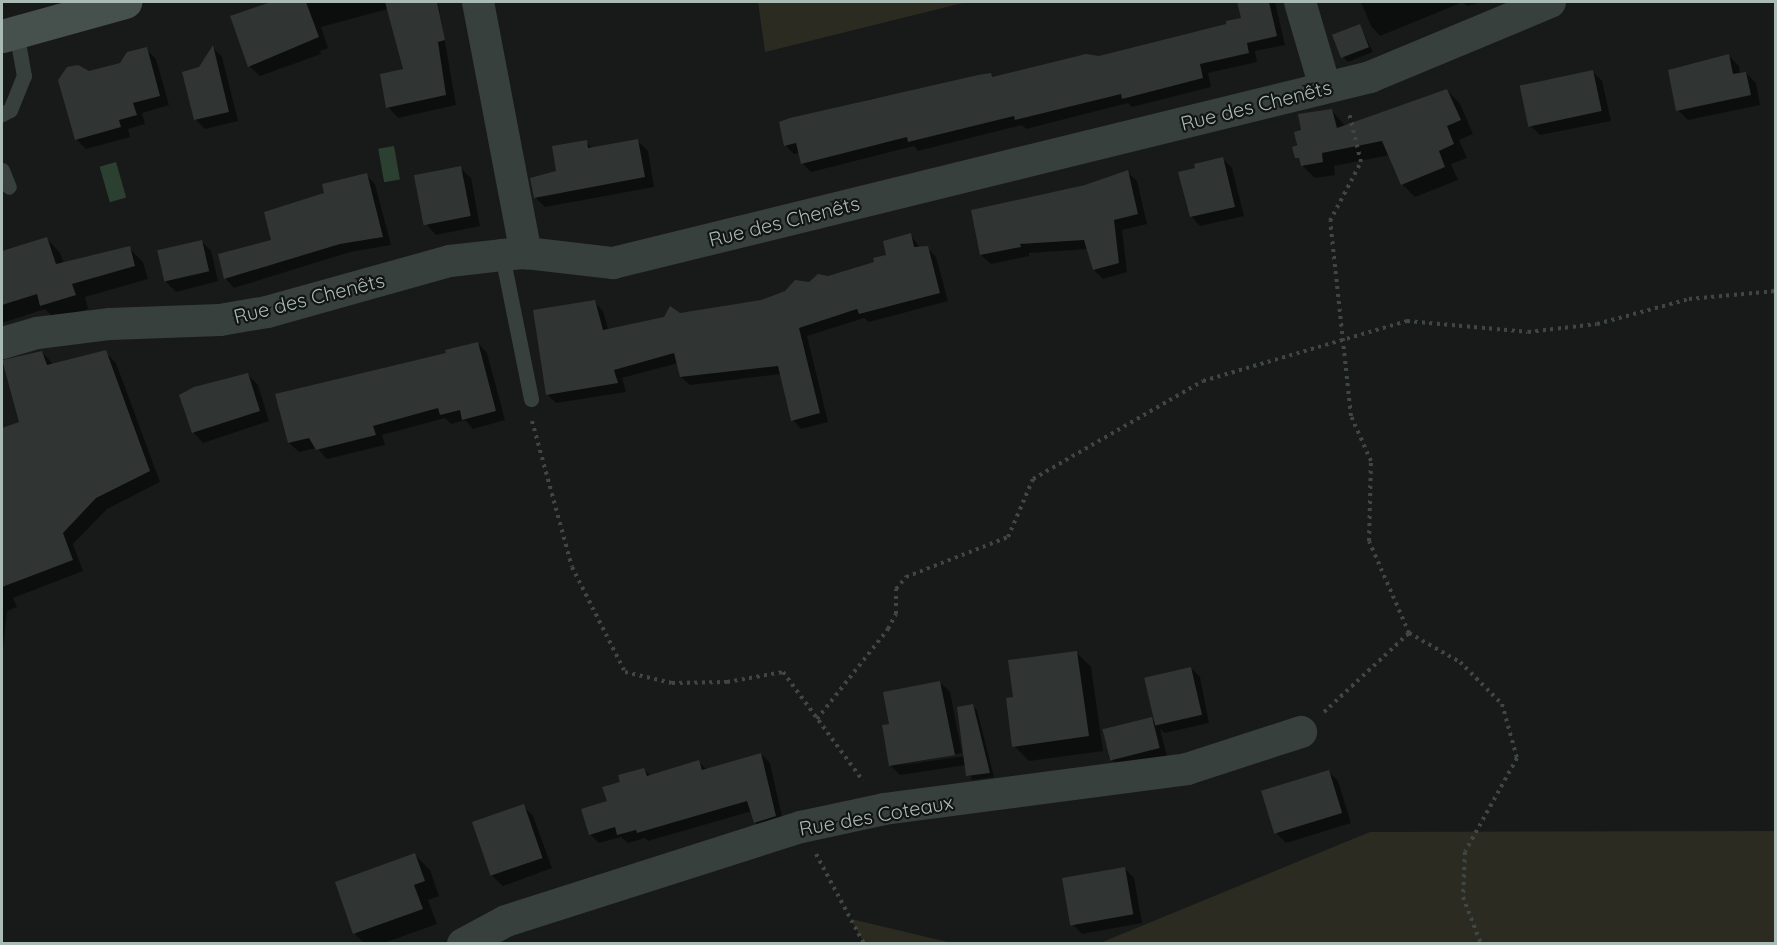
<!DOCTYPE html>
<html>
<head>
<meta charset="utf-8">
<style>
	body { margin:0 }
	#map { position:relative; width:1777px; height:945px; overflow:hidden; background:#181a1a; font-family:Quicksand,sans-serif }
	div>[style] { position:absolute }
	.green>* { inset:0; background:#2b2b21 }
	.water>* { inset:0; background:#2c4031; transform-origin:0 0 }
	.shadow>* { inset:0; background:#0007 }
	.building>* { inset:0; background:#303433; transform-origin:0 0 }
	.path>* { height:4px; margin-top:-2px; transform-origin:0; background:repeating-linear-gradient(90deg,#3e4743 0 3px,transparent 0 7.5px) }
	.lane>* { height:15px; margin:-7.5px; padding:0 7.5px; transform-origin:7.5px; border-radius:7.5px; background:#38403d }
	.street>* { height:32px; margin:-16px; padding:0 16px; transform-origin:16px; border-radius:16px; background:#38403d }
	.secondary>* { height:33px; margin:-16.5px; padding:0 16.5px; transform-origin:16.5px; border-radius:16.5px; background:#46504c }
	span { translate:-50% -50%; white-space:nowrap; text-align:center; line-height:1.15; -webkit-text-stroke:4.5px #131515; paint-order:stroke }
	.street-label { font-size:20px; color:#a9bbb2 }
	.frame { position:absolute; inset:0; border:3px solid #a9bbb2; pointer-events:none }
</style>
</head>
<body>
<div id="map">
	<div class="green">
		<i style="clip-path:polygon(758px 2px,967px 2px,765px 52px)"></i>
		<i style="clip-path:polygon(1775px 831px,1775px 943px,1100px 943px,1370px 832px)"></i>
		<i style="clip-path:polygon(851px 919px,952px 943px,864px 943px)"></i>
	</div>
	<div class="water">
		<i style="left:394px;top:146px;width:34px;height:16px;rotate:80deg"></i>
		<i style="left:116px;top:162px;width:37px;height:17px;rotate:74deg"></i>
	</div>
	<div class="shadow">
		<i style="clip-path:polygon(275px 2px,438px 2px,456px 105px,398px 118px,388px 107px,405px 70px,388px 9px,321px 27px,328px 48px,320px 51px,321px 54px,260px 76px,249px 66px,232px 17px)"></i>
		<i style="clip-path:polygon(1238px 2px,1275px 2px,1285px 45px,1255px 51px,1257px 62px,1208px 73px,1211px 87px,1132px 107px,1128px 103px,1026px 129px,1022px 125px,918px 151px,914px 146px,811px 172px,802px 163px,800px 153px,794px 154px,785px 145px,781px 123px,871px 99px,1099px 57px,1228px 25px,1242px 19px)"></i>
		<i style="clip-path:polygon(1361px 2px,1482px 2px,1467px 6px,1463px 2px,1380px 36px,1371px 26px)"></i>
		<i style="clip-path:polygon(1360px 26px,1373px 52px,1348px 62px,1343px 57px)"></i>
		<i style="clip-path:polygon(213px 48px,222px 57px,238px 121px,205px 129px,196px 120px,200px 68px)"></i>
		<i style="clip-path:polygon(146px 49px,156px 59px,169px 105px,142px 113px,145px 124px,128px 129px,130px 137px,86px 149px,76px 139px,89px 73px,121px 64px)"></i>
		<i style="clip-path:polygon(1729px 56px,1739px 66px,1740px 74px,1746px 73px,1756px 83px,1760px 105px,1688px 120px,1678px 110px)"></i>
		<i style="clip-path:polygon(1592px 71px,1602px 81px,1611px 121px,1540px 135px,1530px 125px)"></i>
		<i style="clip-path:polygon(1447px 90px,1460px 104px,1473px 134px,1459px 140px,1467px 158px,1451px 164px,1458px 180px,1415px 197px,1402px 184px,1390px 155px,1334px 166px,1335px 175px,1315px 178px,1302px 165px,1294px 148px,1303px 132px,1332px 111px,1346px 127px)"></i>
		<i style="clip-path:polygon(638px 141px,648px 151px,654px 187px,545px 207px,535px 197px,586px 142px,593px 149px)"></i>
		<i style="clip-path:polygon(1222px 158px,1232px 168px,1244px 216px,1200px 226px,1191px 216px,1197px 169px)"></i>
		<i style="clip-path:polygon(460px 168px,471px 178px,480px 226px,436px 235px,426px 224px)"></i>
		<i style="clip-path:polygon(1127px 172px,1137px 181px,1147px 224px,1122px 230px,1127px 272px,1103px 279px,1094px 270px,1088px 249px,1029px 253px,1029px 256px,991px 264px,981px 255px,1085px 186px)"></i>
		<i style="clip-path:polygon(366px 175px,375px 184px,391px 245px,350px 252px,234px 288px,225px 278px,326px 194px)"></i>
		<i style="clip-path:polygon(911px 235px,920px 248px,928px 248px,936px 257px,948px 301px,869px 322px,864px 318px,807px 336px,828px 422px,801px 429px,793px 420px,781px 374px,690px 385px,681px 377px,678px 363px,622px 378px,626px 392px,556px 403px,548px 395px,594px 302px,603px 311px,608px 329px,762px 302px,876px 263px)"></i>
		<i style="clip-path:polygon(47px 239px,60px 253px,64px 264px,129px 248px,143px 262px,148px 279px,85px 297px,88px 309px,55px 319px,45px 309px,2px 323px,2px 253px)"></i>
		<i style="clip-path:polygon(201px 241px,211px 251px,218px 281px,176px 292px,166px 282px)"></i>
		<i style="clip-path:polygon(478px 343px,487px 353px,505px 420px,473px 429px,465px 420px,451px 424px,445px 418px,382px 435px,385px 445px,327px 459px,317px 448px,299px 452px,289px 443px,448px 354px)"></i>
		<i style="clip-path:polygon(42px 352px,54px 365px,105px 352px,116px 363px,160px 482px,107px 509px,73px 544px,83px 571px,13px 598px,17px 607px,7px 611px,2px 660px,2px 430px,21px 423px,2px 362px)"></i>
		<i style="clip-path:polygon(248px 375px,258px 385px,269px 421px,203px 443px,193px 432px)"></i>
		<i style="clip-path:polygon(1076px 652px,1091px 667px,1103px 751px,1029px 761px,1014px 746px,1014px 698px)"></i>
		<i style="clip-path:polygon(1191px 668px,1200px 677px,1209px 723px,1165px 733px,1160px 729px,1167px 756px,1116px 764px,1108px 756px,1152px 719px,1155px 722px)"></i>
		<i style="clip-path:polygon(940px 682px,950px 692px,962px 753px,896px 766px,965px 756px,972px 705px,977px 710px,994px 777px,972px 780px,966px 765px,900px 775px,890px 765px,890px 725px)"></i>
		<i style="clip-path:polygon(761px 754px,770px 763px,784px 825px,764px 831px,755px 822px,752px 811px,648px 841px,645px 838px,628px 843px,621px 837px,599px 843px,590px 834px,622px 783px,644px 770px,651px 776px,699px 762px,707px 770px)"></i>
		<i style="clip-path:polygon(1328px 771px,1338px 781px,1351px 823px,1286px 843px,1276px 833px)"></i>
		<i style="clip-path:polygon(523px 806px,533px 816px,552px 868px,503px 886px,492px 876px,475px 825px)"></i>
		<i style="clip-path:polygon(415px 855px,430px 870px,439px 896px,428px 900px,437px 924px,381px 944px,365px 944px,354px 933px)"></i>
		<i style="clip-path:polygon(1124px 868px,1134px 878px,1142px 923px,1082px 934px,1072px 924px)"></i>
	</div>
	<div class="building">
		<i style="clip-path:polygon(271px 2px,306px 2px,319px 37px,248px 67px,230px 16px)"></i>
		<i style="clip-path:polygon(385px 2px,437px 2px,445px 40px,438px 42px,446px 95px,386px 108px,380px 74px,403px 69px)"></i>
		<i style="clip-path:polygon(1237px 2px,1269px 2px,1277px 36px,1247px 43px,1249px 53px,1200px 64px,1203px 78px,1122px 99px,1121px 94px,1015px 120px,1014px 116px,908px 142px,907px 137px,801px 164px,796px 143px,784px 146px,779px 122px,790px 118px,978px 75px,991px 73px,992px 77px,1086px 54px,1099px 56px,1226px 24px,1226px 21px,1241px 18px)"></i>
		<i style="left:1360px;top:24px;width:25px;height:30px;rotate:69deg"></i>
		<i style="clip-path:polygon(213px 45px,229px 112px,194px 120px,182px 72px,199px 67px)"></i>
		<i style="clip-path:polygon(147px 47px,160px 96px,133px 103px,137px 115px,119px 120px,121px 127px,75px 140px,58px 80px,67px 67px,78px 65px,89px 71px,120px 63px,127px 52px)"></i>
		<i style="clip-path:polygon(1729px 54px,1733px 74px,1746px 72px,1751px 95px,1676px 111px,1668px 70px)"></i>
		<i style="left:1593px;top:70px;width:42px;height:75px;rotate:78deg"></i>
		<i style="clip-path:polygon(1447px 89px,1461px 120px,1447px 126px,1454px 144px,1439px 151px,1445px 167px,1401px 185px,1382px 141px,1322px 153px,1323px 162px,1301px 166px,1299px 158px,1295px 158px,1292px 147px,1297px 145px,1294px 132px,1301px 130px,1298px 114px,1332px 109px,1337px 128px)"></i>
		<i style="clip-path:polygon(638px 139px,645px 177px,534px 198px,530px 178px,556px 171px,552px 146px,587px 140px,588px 148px)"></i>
		<i style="clip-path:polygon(1223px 157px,1235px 207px,1190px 217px,1178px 172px,1195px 168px,1194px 164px)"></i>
		<i style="left:461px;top:166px;width:51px;height:48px;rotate:79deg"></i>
		<i style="clip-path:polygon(1128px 170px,1138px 214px,1114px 220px,1119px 263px,1093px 270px,1084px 240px,1020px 244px,1021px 247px,980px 255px,971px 210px,1085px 185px)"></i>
		<i style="clip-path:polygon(367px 173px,383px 237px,340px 244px,224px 279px,218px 254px,271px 240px,264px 212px,324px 193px,322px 184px)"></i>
		<i style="clip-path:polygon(911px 233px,914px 247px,928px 246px,940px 293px,859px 314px,857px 309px,799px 328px,820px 413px,791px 421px,778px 366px,680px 377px,674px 353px,614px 370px,618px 383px,546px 395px,533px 310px,595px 300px,603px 330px,664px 317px,670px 306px,680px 313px,761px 300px,785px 291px,795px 280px,809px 282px,818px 274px,828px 276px,874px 262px,873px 258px,886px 255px,883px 241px)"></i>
		<i style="clip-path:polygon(47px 237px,56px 264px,130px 246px,135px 266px,72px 284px,76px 295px,40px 306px,37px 294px,2px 305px,2px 251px)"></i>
		<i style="left:202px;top:240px;width:32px;height:46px;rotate:77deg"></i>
		<i style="clip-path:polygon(478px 342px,496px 411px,462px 420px,460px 410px,440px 415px,438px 408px,373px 426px,376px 435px,316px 450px,309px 438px,288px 443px,275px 394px,446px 353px,445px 350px)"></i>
		<i style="clip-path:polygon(106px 350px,150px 471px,96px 498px,63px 533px,73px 560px,2px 587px,2px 428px,19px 422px,2px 360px,42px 351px,47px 365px)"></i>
		<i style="clip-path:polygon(248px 373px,260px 411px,192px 433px,179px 395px,194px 387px)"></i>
		<i style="clip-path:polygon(1077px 651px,1089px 736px,1012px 747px,1006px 698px,1013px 697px,1008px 660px)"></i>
		<i style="left:1191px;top:667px;width:49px;height:48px;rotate:77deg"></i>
		<i style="clip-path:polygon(940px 681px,955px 755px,889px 766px,882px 725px,889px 724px,883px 692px)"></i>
		<i style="clip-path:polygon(973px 704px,990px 773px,966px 776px,957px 707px)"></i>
		<i style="left:1152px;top:717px;width:32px;height:51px;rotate:76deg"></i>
		<i style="clip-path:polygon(761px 753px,776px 816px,754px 823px,747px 801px,637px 833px,636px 830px,617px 835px,615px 827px,589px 835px,581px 809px,607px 801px,602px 787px,620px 782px,618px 775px,644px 768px,647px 776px,699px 760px,702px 770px)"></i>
		<i style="left:1329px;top:770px;width:45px;height:71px;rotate:73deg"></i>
		<i style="left:524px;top:804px;width:57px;height:55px;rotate:71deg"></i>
		<i style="clip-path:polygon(415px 853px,425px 881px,414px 885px,423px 909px,353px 934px,335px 882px)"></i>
		<i style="left:1125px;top:867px;width:48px;height:64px;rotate:80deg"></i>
	</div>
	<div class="path">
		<i style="left:532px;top:421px;width:151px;rotate:74.7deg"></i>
		<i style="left:572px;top:567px;width:118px;rotate:63.2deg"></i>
		<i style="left:625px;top:672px;width:48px;rotate:13.2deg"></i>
		<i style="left:672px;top:683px;width:55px;rotate:-1deg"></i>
		<i style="left:727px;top:682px;width:57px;rotate:-10.1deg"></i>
		<i style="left:783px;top:672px;width:135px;rotate:53.7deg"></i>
		<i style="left:1409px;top:633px;width:59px;rotate:29.6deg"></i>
		<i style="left:1460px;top:662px;width:59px;rotate:45deg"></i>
		<i style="left:1502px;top:704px;width:56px;rotate:74.5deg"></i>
		<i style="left:1517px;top:758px;width:107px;rotate:119deg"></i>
		<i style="left:1465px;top:852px;width:45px;rotate:92.5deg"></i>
		<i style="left:1463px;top:897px;width:50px;rotate:69deg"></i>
		<i style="left:1324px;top:712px;width:116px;rotate:-42.9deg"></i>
		<i style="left:1409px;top:633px;width:100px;rotate:-113.5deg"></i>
		<i style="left:1369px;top:541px;width:80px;rotate:-88.6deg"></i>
		<i style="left:1371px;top:461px;width:49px;rotate:-114deg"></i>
		<i style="left:1351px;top:416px;width:196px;rotate:-96.1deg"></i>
		<i style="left:1330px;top:221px;width:67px;rotate:-62.3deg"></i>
		<i style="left:1361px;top:162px;width:50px;rotate:-103.8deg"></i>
		<i style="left:817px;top:719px;width:115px;rotate:-51.7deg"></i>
		<i style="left:888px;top:629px;width:17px;rotate:-62deg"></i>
		<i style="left:896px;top:614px;width:25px;rotate:-90deg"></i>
		<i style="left:896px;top:589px;width:16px;rotate:-50deg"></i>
		<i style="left:906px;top:577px;width:110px;rotate:-21.4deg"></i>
		<i style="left:1008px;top:537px;width:63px;rotate:-66.7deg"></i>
		<i style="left:1033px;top:479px;width:196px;rotate:-30deg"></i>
		<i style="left:1203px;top:381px;width:213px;rotate:-16.4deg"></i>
		<i style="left:1407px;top:321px;width:121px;rotate:5.2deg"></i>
		<i style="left:1528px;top:332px;width:69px;rotate:-6.6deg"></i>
		<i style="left:1597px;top:324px;width:95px;rotate:-15.2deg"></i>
		<i style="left:1689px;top:299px;width:87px;rotate:-5.3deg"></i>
		<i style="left:816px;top:854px;width:102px;rotate:61.9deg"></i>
	</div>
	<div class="lane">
		<i style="left:2px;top:114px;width:9px;rotate:-27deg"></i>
		<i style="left:10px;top:110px;width:37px;rotate:-68deg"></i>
		<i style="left:24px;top:76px;width:46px;rotate:-100.1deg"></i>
		<i style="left:2px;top:170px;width:18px;rotate:68deg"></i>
		<i style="left:502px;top:255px;width:147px;rotate:78.6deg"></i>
	</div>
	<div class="street">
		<i style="left:478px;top:2px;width:256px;rotate:79.2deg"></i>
		<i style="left:1300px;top:2px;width:89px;rotate:73.6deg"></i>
		<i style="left:2px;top:343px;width:36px;rotate:-16deg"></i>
		<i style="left:37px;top:333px;width:74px;rotate:-7deg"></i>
		<i style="left:110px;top:324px;width:110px;rotate:-2.1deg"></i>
		<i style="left:220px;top:320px;width:48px;rotate:-9.7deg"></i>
		<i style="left:267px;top:312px;width:190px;rotate:-15.6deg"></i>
		<i style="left:450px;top:261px;width:52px;rotate:-6.6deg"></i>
		<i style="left:502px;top:255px;width:24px;rotate:-5deg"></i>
		<i style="left:526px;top:253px;width:88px;rotate:6.6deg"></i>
		<i style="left:613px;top:263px;width:780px;rotate:-13.8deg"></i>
		<i style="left:1370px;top:77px;width:195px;rotate:-22.6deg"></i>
		<i style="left:463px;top:944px;width:49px;rotate:-28.1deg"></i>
		<i style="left:506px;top:921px;width:310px;rotate:-17.7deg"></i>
		<i style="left:801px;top:827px;width:85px;rotate:-12.2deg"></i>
		<i style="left:884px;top:809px;width:306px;rotate:-7.5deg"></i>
		<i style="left:1187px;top:769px;width:120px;rotate:-18deg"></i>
	</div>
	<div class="secondary">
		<i style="left:2px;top:36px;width:128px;rotate:-15.5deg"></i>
	</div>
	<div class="street-label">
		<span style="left:1256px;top:105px;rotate:-14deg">Rue des Chenêts</span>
		<span style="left:784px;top:221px;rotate:-14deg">Rue des Chenêts</span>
		<span style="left:309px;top:298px;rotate:-14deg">Rue des Chenêts</span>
		<span style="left:876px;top:815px;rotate:-10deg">Rue des Coteaux</span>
	</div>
	<div class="frame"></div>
</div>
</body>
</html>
